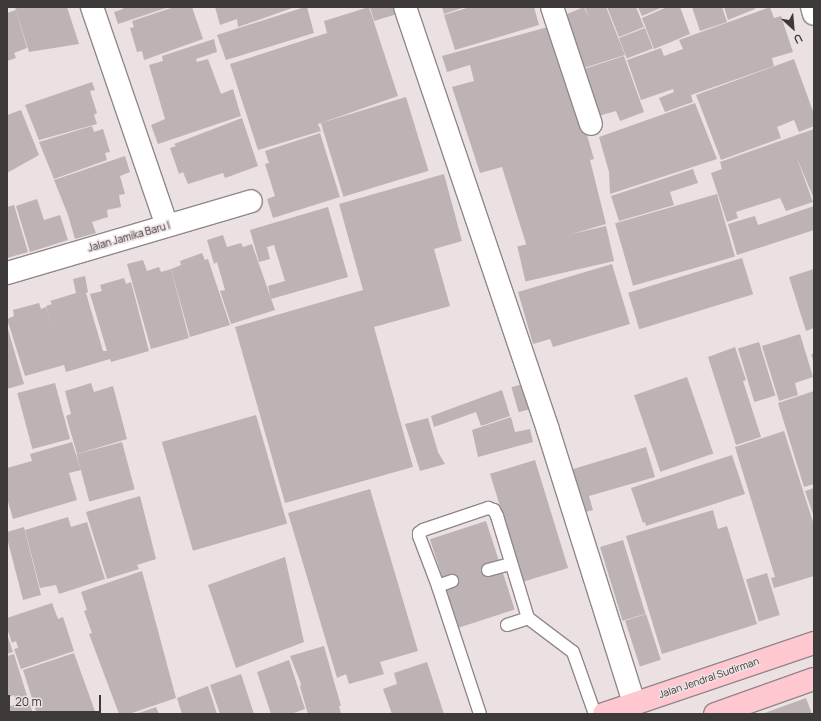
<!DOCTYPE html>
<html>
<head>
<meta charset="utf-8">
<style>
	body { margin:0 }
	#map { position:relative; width:821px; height:721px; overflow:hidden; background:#ebe1e2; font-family:Manrope,sans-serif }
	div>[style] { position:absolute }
	.building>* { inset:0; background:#bdb3b4; transform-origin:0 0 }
	.roads { filter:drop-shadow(1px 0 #928889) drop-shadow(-1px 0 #928889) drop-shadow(0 1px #928889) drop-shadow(0 -1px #928889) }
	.lane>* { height:12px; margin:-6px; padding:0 6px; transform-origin:6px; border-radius:6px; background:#fff }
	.street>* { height:22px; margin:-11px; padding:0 11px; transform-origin:11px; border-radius:11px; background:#fff }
	.primary>* { height:22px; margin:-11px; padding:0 11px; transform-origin:11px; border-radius:11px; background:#ffc7cf }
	span { translate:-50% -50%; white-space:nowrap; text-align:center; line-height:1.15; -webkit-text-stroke:3px #ebe1e2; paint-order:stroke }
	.street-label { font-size:10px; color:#3e3a3a }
	.frame { position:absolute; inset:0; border:8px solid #3e3a3a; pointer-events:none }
	.north { position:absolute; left:773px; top:8px; width:40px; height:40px; -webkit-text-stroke:3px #ebe1e2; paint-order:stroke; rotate:154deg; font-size:11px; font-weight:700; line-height:16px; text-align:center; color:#3e3a3a }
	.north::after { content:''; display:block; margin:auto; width:14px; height:18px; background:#3e3a3a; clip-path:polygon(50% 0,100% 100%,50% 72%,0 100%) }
	.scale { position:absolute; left:8px; top:695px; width:93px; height:18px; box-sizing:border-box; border:2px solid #3e3a3a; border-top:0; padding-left:5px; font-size:12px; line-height:14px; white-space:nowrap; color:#3e3a3a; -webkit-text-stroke:3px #ebe1e2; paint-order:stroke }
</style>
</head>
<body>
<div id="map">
	<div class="building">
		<i style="clip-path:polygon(15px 7px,67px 7px,79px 44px,29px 52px)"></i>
		<i style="clip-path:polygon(123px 7px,169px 7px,118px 24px,114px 12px,123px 9px)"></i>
		<i style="clip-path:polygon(174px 7px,192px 7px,203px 39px,144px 60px,142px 51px,137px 52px,130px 28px,134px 27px,132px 21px)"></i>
		<i style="clip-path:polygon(215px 7px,295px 7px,238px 27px,237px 19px,220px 25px)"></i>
		<i style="clip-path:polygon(305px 7px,307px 7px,314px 33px,226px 60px,217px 35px)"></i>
		<i style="clip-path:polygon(369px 7px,398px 96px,318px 124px,321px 131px,258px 150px,230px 64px,327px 33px,324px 21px)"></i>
		<i style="clip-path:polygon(370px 7px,395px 7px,397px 14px,374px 21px)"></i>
		<i style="clip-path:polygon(442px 7px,465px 7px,444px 14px)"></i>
		<i style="clip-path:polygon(470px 7px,534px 7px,539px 25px,455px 50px,444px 15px)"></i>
		<i style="clip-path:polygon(584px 7px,588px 17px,585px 7px,606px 7px,625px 55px,584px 68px,567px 14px)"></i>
		<i style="clip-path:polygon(607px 7px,636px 7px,644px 27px,619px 37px)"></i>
		<i style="clip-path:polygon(638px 7px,663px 7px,642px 16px)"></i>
		<i style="clip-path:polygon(667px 7px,680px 7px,690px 34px,654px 49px,642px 18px)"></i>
		<i style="clip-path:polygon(692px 7px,722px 7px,727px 22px,700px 31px)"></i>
		<i style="clip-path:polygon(724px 7px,754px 7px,755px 9px,728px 20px)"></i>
		<i style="clip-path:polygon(770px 7px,774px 18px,781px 16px,793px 52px,772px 58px,774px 66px,691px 95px,693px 102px,665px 112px,659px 98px,674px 92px,673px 89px,641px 100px,627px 60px,661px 48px,664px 56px,683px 49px,679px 40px)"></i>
		<i style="clip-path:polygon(16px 10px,27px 48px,14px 53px,16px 58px,7px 61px,7px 13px)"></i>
		<i style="clip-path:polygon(555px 25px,594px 159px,590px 160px,606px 224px,527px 247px,502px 167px,480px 173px,452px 87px,474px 81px,470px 65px,447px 72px,442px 56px)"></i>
		<i style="left:645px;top:28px;width:22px;height:28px;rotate:69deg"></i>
		<i style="clip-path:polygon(214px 39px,217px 52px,196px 59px,197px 62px,208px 59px,221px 94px,233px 89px,241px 116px,158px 144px,151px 125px,165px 119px,149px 65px,163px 61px,162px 56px)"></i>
		<i style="clip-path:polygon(624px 56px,644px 112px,620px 121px,616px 111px,595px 117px,584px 69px)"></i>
		<i style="clip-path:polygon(794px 59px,814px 114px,814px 126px,799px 132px,794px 120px,777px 127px,781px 138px,721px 160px,696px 95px)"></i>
		<i style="clip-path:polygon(92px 82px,95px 90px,90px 91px,97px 113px,94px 115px,97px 124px,39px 140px,25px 105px)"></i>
		<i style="left:406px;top:97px;width:77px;height:89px;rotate:73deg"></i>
		<i style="clip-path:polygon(695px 103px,717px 159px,610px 194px,609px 172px,599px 137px)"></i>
		<i style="clip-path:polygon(21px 110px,39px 155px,7px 173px,7px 115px)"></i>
		<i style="clip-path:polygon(242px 118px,258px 166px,225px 178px,223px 173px,188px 184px,183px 172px,179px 174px,170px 148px,176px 146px,174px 144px)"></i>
		<i style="clip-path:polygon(92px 126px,94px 132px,103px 129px,110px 152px,105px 153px,107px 160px,54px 179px,39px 142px)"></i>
		<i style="clip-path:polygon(814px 129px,814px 199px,796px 156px,813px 202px,786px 211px,780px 198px,736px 212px,738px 218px,727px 222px,711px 173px,722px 169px,720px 162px)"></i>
		<i style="clip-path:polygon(320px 133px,340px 197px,273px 218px,267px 199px,275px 196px,265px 164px,269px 163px,265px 151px)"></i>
		<i style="clip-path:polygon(125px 156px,130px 172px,120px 176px,125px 194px,119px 195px,121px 207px,107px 210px,108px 217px,92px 222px,96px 233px,75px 239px,68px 215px,54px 180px)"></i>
		<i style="clip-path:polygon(693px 169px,698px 183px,670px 192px,674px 205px,619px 221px,611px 196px)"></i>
		<i style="clip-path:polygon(444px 174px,462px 241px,434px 249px,450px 306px,374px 327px,413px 467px,285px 503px,235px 327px,363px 290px,339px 204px)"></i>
		<i style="left:717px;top:194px;width:65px;height:106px;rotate:74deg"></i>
		<i style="clip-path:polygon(37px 199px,44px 220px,60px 215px,68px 240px,30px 252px,16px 206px)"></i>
		<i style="clip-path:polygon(14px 205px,28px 252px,7px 258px,7px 207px)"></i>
		<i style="clip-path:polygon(814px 206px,814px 230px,737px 255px,728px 224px,755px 216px,758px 225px)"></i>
		<i style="clip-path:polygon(328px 207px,348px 277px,271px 299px,268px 286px,285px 281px,274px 245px,267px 247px,270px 259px,259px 262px,250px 230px)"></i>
		<i style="left:606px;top:226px;width:36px;height:91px;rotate:77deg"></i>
		<i style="clip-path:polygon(223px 235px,227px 247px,241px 243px,243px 247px,252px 244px,275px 310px,231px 324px,220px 291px,225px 290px,217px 262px,214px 264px,207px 240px)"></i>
		<i style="clip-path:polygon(202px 253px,205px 260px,208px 259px,230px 325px,190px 337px,171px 269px,181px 265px,180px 261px)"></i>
		<i style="left:742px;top:258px;width:38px;height:119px;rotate:73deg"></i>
		<i style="clip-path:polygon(143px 260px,147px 271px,159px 267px,161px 272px,171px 269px,189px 338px,151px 349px,127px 264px)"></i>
		<i style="clip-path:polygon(612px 264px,630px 324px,553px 347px,550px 339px,533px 344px,518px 292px)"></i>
		<i style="clip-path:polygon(814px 269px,814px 328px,806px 331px,789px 277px)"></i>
		<i style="clip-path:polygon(85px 276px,88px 292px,86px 293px,103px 351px,107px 351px,90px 294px,102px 291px,100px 285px,124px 278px,126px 284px,131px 282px,149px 351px,111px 362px,110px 359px,66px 372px,64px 365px,25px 376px,7px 319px,14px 316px,13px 310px,39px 303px,41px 309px,46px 307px,53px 330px,46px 306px,52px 304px,50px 301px,76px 293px,73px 279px)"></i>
		<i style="clip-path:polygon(7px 326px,24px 384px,7px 389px)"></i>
		<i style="clip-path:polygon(800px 334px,813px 377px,795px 383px,798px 395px,779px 401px,762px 346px)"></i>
		<i style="left:759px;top:342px;width:56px;height:22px;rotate:73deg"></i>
		<i style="clip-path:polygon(735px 347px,746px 380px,743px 381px,761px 437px,736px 445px,708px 357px)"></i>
		<i style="clip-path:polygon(811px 354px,814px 354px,814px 364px)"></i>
		<i style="left:687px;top:377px;width:81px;height:56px;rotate:71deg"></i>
		<i style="left:55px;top:383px;width:58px;height:39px;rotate:75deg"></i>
		<i style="clip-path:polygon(91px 383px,94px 392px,113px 386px,127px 439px,77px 454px,66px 416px,71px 414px,65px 391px)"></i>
		<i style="left:523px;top:384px;width:26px;height:12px;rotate:74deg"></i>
		<i style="clip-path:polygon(502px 390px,510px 416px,481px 426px,476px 412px,434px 427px,431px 416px)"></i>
		<i style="clip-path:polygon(814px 391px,814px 484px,804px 487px,778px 403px)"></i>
		<i style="left:256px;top:415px;width:113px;height:98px;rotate:74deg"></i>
		<i style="clip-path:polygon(511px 417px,515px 432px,530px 429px,533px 442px,478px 457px,472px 430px)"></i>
		<i style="clip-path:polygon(428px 418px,438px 452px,445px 464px,420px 471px,405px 424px)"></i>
		<i style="clip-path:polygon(784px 431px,814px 525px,814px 576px,774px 588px,771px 578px,775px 577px,735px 447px)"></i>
		<i style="clip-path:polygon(72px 442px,81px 470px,69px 473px,77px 500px,13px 519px,7px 498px,7px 468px,32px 461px,30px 454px)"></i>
		<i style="left:122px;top:442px;width:49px;height:47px;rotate:75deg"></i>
		<i style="clip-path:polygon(646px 447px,655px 477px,589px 496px,593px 510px,582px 513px,570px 470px)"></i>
		<i style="clip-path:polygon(732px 455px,745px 494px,646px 526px,645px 522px,643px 523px,631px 488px)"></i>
		<i style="left:535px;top:460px;width:113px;height:47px;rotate:73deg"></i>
		<i style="clip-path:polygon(814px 488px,814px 517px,805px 491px)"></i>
		<i style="clip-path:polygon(370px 489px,418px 651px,380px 662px,384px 674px,349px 684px,346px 674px,337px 678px,288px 513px)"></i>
		<i style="clip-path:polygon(140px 496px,156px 559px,137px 565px,139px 569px,107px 579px,86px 512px)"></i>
		<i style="clip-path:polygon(713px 510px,718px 529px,727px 526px,757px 624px,662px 654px,626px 536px)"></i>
		<i style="clip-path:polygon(68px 517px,71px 527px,87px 522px,105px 579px,59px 594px,56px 585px,40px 588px,25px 530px)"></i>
		<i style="left:486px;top:521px;width:93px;height:59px;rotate:72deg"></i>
		<i style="clip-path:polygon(24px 527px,41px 595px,23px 600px,7px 538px,7px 532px)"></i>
		<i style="left:623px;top:540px;width:77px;height:24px;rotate:73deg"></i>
		<i style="clip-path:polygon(285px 557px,304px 642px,236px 668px,208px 585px)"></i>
		<i style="clip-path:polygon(142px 571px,176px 698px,129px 714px,119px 714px,89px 634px,92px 633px,84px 611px,87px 610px,81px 592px)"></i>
		<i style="left:767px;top:573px;width:44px;height:22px;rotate:73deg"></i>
		<i style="clip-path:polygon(52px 603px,58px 619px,63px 617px,74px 651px,21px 669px,14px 649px,18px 648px,16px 641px,12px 643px,7px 628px,7px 618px)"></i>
		<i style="left:646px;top:614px;width:48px;height:22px;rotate:72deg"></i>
		<i style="clip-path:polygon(7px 634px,13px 652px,7px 654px)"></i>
		<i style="clip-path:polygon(324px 646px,341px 706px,339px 706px,341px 714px,308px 714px,300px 687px,301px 684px,290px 656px)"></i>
		<i style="clip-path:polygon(74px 653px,96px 714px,37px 714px,23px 670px)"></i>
		<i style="clip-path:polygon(14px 654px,28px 699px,17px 703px,14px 695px,7px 698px,7px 656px)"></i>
		<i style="clip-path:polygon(289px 660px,305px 709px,291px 714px,271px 714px,257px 672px)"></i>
		<i style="clip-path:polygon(427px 662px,444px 714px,392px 714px,383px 689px,397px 684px,394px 673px)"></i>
		<i style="clip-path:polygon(241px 674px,254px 714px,220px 714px,210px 685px)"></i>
		<i style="clip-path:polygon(208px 686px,217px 714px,182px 714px,177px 698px)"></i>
		<i style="clip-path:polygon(806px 698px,812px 714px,762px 714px)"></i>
		<i style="clip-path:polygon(29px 701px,33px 714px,7px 714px,7px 707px)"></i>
		<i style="clip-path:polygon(156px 707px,159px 714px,136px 714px)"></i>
	</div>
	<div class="roads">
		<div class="lane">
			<i style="left:488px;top:570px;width:23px;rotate:-15deg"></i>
			<i style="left:438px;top:586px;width:15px;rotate:-20deg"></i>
			<i style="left:507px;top:625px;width:22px;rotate:-18deg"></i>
			<i style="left:480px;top:714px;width:135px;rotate:-108.2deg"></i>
			<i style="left:438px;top:586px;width:53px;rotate:-110.8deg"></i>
			<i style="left:419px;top:536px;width:3px;rotate:-90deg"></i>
			<i style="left:419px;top:533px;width:5px;rotate:-37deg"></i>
			<i style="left:423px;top:530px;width:69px;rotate:-18.7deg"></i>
			<i style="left:488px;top:508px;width:6px;rotate:18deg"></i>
			<i style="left:494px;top:510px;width:7px;rotate:63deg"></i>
			<i style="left:497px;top:516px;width:107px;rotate:73.1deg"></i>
			<i style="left:528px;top:618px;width:56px;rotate:37.1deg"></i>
			<i style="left:573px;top:652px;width:66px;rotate:70.5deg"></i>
		</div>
		<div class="street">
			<i style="left:92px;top:7px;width:231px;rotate:71.1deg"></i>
			<i style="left:405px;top:7px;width:447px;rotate:71.3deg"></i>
			<i style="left:548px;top:430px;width:286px;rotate:72.5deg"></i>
			<i style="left:552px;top:7px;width:123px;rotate:71.6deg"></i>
			<i style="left:812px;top:7px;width:7px;rotate:74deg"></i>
			<i style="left:7px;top:273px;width:254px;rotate:-16.4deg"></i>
		</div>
		<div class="primary">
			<i style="left:604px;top:714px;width:222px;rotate:-18.7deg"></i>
			<i style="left:715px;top:714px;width:105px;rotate:-19.5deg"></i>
		</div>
	</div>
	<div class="street-label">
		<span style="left:129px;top:237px;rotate:-16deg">Jalan Jamika Baru I</span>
		<span style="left:709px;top:678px;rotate:-19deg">Jalan Jendral Sudirman</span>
	</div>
	<div class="frame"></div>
	<div class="north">U</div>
	<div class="scale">20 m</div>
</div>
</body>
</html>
